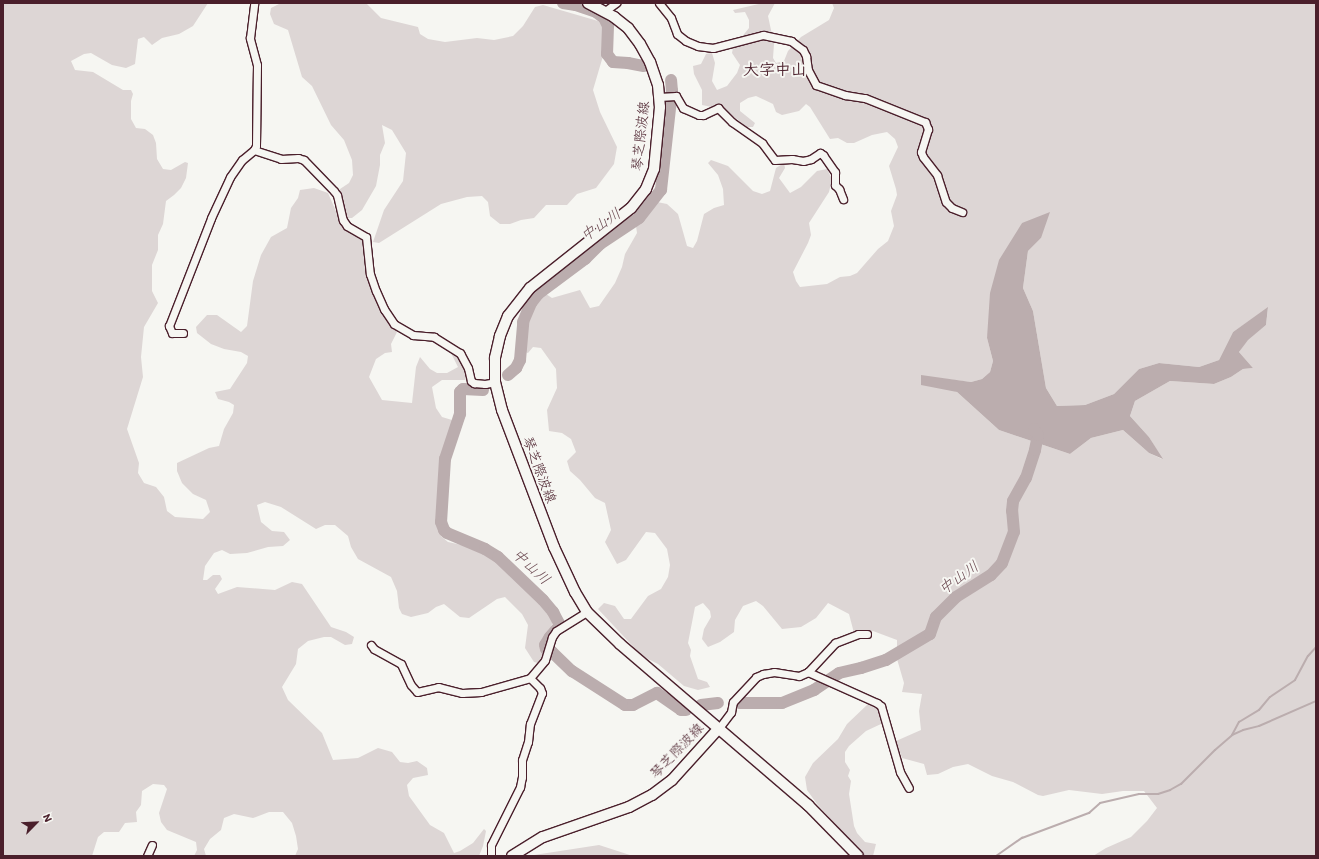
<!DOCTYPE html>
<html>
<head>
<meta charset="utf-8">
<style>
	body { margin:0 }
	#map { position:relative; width:1319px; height:859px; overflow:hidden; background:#f6f6f2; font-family:Itim,"Klee One",sans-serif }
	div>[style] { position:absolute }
	.green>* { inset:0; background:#ddd6d5 }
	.water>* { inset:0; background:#bbadae }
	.stream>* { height:2px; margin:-1px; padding:0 1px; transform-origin:1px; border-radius:1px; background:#bbadae }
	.river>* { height:12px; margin:-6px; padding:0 6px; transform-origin:6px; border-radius:6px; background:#bbadae }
	.roads { filter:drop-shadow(1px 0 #4a1f2b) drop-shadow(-1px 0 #4a1f2b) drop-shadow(0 1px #4a1f2b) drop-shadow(0 -1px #4a1f2b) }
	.street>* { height:7px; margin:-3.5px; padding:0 3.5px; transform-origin:3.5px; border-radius:3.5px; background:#f6f6f2 }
	.secondary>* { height:10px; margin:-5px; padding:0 5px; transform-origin:5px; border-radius:5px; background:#f6f6f2 }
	span { translate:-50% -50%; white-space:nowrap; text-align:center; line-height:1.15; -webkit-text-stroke:4px #f6f6f2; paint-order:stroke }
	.street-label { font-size:14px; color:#4a1f2b }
	.water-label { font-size:15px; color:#6c4a52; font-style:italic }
	.quarter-label { font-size:16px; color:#4a1f2b; font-weight:700 }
	.frame { position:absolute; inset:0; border:4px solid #4a1f2b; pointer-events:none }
	.north { position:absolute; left:16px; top:803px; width:40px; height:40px; -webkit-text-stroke:3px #f6f6f2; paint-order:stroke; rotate:66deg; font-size:11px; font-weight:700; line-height:16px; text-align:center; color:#4a1f2b }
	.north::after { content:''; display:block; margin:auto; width:14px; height:18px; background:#4a1f2b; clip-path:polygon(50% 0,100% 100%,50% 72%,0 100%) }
</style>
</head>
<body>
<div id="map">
	<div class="green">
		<i style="clip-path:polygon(3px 3px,208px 3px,193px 26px,179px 34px,162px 38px,152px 45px,144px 37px,138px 39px,135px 64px,126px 68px,112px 65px,91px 53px,84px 54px,71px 61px,75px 70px,93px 72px,123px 90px,131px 90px,133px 94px,131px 101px,131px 119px,136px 128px,145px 129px,153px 135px,156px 143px,157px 159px,163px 169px,171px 170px,185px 162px,188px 163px,186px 178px,181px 188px,174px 195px,166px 201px,163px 224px,158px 235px,158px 250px,152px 265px,152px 291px,158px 303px,144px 327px,141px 357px,143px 377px,127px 429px,139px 463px,138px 473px,144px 483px,156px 487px,164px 497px,167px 511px,175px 517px,203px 519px,210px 512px,206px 500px,193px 494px,182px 483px,177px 471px,177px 463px,209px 448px,219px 446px,224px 429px,233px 413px,234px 405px,229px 402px,218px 399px,215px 392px,230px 389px,247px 363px,248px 356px,241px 352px,224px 349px,211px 344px,197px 333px,196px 327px,207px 315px,217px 315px,241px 332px,247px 326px,253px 281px,261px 255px,271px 237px,287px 228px,291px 208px,298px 198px,300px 190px,314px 188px,328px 193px,341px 223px,350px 233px,363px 241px,387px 317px,397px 332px,391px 344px,392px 352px,385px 353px,376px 359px,369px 377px,382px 400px,412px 403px,416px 367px,420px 357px,430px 369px,437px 373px,447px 373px,458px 367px,451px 353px,454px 345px,466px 357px,471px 373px,465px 380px,442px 380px,432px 387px,436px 408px,442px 417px,452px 420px,452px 431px,444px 454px,437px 509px,437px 526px,442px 537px,448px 542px,471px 547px,488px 556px,507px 569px,537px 601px,553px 621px,550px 630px,542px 639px,542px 656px,538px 663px,534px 662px,525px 648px,528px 625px,522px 614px,505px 597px,497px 599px,469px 618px,460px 617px,444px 604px,436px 607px,428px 613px,411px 617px,402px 614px,399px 608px,397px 591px,391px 577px,358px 559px,351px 547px,348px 536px,335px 525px,325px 525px,316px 529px,281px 507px,265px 502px,257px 505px,261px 522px,272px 531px,284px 532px,290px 540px,283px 546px,268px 547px,247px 553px,230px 554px,222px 550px,214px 553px,205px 566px,203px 580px,207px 580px,213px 575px,220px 575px,222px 579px,215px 589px,218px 594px,237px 587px,275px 590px,292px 582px,302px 584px,331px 627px,346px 632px,354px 637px,352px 644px,345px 645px,331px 637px,324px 637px,308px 641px,298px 649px,296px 664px,282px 687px,288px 700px,322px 733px,333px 760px,358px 758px,378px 748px,392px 752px,400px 762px,408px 763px,417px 761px,427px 768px,428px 775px,413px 778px,407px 785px,409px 796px,430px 825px,444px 833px,454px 853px,460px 851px,473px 843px,484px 829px,486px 831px,483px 846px,479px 856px,295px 856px,298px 849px,296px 836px,292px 823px,283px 812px,269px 812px,253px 818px,234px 814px,224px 818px,221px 830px,210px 839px,204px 849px,206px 856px,194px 856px,197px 850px,196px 842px,167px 830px,161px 822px,159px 813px,167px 789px,164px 785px,153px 784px,142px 791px,141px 805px,136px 812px,137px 822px,125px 823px,119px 832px,104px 832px,98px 837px,92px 856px,3px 856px)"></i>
		<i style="clip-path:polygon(281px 3px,366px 3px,381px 18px,418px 27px,420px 34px,428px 39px,445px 42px,477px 38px,494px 40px,513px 36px,523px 26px,535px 7px,543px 5px,598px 21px,605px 28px,605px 36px,603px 56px,593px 90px,600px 112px,617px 147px,614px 164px,596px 188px,577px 194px,567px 205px,546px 205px,534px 218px,521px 220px,510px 224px,500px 224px,490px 216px,488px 202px,482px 196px,467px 197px,441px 204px,379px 243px,373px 242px,384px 210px,403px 181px,406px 153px,392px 130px,382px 125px,385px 143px,380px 155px,380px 165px,376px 186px,362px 210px,352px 218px,345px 218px,339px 193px,340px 189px,349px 183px,353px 175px,352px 160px,344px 140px,331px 125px,312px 86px,302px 77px,288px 30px,274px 24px,270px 14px,271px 8px)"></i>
		<i style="clip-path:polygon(evenodd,763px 3px,775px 3px,768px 16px,774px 44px,773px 58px,776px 63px,784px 61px,788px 51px,801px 37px,829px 20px,834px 8px,832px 3px,1316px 3px,1316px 856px,1093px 856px,1106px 848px,1131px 837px,1147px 821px,1157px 808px,1144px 791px,1123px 791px,1102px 794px,1069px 790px,1043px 796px,1038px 795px,1013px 782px,992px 776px,968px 764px,953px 767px,938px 774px,927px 775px,924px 764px,902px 758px,896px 741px,921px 730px,919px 711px,922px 694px,902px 692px,904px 683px,897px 659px,897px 640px,873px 631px,854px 633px,849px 614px,828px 603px,816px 618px,801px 627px,782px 629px,763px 606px,756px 601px,743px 606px,735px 620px,734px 632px,720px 642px,708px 647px,702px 639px,704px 629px,711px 617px,710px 611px,703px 603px,695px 607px,688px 643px,691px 650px,690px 656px,698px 679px,707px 682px,710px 687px,698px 690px,684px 686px,658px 664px,642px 656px,598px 609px,604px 603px,615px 606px,624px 619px,631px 619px,648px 596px,661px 589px,668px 577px,670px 565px,667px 549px,655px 533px,646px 532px,626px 560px,617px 564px,605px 542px,611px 530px,605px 503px,595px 498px,580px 480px,570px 471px,567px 461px,576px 452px,571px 439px,562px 433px,549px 431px,547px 410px,557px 388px,556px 369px,541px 348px,533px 347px,528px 353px,525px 352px,527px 320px,535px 305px,546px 294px,552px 298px,580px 290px,590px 308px,599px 306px,615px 283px,622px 267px,625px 254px,637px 233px,636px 226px,646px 217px,657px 202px,667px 204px,678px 214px,687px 246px,693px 248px,697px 241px,704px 214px,714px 208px,724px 205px,723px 189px,718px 175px,708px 163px,711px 160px,728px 166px,753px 191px,762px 194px,770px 191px,776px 168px,784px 163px,785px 168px,779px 178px,790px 193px,801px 187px,817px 171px,827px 169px,832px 179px,829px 192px,809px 223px,811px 235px,808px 243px,793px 272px,796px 281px,800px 287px,827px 284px,840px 277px,850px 276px,857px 273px,878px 249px,888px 241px,894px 226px,891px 211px,897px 195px,896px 189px,889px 166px,898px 147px,895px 139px,887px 132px,872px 135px,854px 143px,847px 143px,838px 138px,830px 139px,810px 107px,806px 104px,799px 111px,782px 115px,776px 112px,773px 104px,756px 96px,748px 98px,740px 103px,740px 111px,755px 123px,753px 127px,747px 127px,720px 106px,712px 107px,702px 105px,702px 90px,694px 74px,693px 66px,701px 64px,706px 54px,712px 53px,715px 63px,712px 81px,717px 90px,727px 86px,737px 73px,740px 65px,732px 53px,733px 48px,749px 28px,749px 20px,745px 12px,735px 13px,733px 10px,763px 3px,1022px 223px,1041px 238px,1028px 251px,1023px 288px,1033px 311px,1046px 388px,1057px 406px,1085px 405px,1114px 394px,1139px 369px,1159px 363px,1199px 367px,1219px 360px,1233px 332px,1268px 308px,1266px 325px,1247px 340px,1239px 352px,1253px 368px,1243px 369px,1231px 377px,1214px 384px,1170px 381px,1135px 401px,1130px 416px,1149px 437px,1162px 459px,1149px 453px,1123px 430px,1091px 438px,1070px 454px,999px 430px,957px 392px,921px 376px,971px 382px,982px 379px,990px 372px,993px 361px,987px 338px,1022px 223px)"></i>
		<i style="clip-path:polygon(868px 704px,879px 710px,881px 717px,881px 724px,866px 731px,849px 746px,845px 752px,845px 762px,850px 770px,848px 776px,851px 781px,849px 794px,854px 826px,857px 833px,865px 842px,876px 844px,873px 856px,865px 856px,817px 804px,807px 790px,805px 777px,813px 763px,838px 739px,847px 724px)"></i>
		<i style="clip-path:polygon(599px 845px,633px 856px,533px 856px,534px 855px)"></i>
	</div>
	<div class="water">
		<i style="clip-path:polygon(1050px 212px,1041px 238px,1028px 251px,1023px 288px,1033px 311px,1046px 388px,1057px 406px,1085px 405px,1114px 394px,1139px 369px,1159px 363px,1199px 367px,1219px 360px,1233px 332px,1268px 307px,1266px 325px,1248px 340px,1239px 352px,1253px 368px,1243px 369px,1231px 377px,1214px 384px,1170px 381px,1135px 401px,1130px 416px,1149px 437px,1163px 459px,1149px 453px,1123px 430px,1091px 438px,1070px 454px,999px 430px,957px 392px,921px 385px,921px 375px,971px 382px,982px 379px,990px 372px,993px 361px,987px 338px,990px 293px,999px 260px,1022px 223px)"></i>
	</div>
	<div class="stream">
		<i style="left:1232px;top:735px;width:15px;rotate:-62deg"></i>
		<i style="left:1239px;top:722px;width:23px;rotate:-31deg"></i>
		<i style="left:1259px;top:710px;width:17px;rotate:-50deg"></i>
		<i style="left:1270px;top:697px;width:30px;rotate:-34deg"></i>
		<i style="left:1295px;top:680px;width:27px;rotate:-62deg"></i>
		<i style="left:1308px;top:656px;width:12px;rotate:-48deg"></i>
		<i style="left:996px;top:856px;width:32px;rotate:-35deg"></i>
		<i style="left:1022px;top:838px;width:72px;rotate:-20.5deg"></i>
		<i style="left:1089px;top:813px;width:15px;rotate:-42deg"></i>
		<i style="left:1100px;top:803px;width:40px;rotate:-13deg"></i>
		<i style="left:1139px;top:794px;width:19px"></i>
		<i style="left:1158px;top:794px;width:13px;rotate:-18deg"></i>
		<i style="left:1170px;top:790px;width:13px;rotate:-29deg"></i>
		<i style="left:1181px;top:784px;width:48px;rotate:-45deg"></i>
		<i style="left:1215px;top:750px;width:23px;rotate:-41deg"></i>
		<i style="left:1232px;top:735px;width:12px;rotate:-24deg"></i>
		<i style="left:1243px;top:730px;width:16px;rotate:-14deg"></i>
		<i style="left:1259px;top:726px;width:62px;rotate:-23.7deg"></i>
	</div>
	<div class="river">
		<i style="left:563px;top:3px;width:13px;rotate:9deg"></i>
		<i style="left:576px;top:5px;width:21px;rotate:19deg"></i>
		<i style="left:596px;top:12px;width:10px;rotate:37deg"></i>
		<i style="left:604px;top:18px;width:9px;rotate:63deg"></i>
		<i style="left:608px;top:26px;width:28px;rotate:92deg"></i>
		<i style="left:607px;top:54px;width:10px;rotate:53deg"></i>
		<i style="left:613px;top:62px;width:15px;rotate:4deg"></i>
		<i style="left:628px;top:63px;width:16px;rotate:11deg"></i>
		<i style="left:508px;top:375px;width:11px;rotate:-41deg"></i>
		<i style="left:516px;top:368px;width:9px;rotate:-63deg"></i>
		<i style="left:520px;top:360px;width:38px;rotate:-85deg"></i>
		<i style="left:523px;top:322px;width:21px;rotate:-67deg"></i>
		<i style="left:531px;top:303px;width:11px;rotate:-52deg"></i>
		<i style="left:538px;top:294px;width:59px;rotate:-36.7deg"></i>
		<i style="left:585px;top:259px;width:21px;rotate:-45deg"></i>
		<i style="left:600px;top:244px;width:47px;rotate:-33.7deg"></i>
		<i style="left:639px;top:218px;width:36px;rotate:-52deg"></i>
		<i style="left:661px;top:190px;width:100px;rotate:-83.7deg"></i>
		<i style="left:672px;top:91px;width:11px;rotate:-95deg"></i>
		<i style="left:483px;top:390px;width:20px;rotate:-177deg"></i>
		<i style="left:463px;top:389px;width:4px;rotate:135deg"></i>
		<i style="left:460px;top:392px;width:22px;rotate:90deg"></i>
		<i style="left:460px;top:414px;width:47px;rotate:108.4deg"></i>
		<i style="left:445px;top:459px;width:63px;rotate:93.6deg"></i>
		<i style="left:441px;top:522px;width:9px;rotate:69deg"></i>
		<i style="left:444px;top:530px;width:4px;rotate:45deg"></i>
		<i style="left:447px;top:533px;width:41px;rotate:22.8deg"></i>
		<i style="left:485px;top:549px;width:15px;rotate:32deg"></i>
		<i style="left:498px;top:557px;width:62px;rotate:43.7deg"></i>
		<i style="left:543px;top:600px;width:16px;rotate:50deg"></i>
		<i style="left:553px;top:612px;width:15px;rotate:62deg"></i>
		<i style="left:560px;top:625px;width:16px;rotate:130deg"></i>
		<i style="left:550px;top:637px;width:9px;rotate:122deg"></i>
		<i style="left:545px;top:645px;width:4px;rotate:76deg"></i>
		<i style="left:546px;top:649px;width:7px;rotate:27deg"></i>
		<i style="left:552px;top:652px;width:28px;rotate:44deg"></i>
		<i style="left:572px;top:671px;width:63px;rotate:32.7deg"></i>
		<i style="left:625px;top:705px;width:8px"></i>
		<i style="left:633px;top:705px;width:27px;rotate:-27deg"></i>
		<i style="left:657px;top:693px;width:29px;rotate:35deg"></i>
		<i style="left:681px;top:710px;width:5px"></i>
		<i style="left:739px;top:703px;width:43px"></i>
		<i style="left:782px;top:703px;width:35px;rotate:-22deg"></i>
		<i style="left:814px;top:690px;width:30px;rotate:-34deg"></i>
		<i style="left:839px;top:673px;width:23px;rotate:-13deg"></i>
		<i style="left:861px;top:668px;width:26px;rotate:-18deg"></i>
		<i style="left:886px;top:660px;width:51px;rotate:-30.6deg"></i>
		<i style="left:930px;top:634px;width:18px;rotate:-71deg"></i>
		<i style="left:936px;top:617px;width:28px;rotate:-45deg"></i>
		<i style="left:956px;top:597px;width:41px;rotate:-32.2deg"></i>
		<i style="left:991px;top:575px;width:16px;rotate:-47deg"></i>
		<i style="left:1002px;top:563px;width:33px;rotate:-69deg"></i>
		<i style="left:1014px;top:532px;width:21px;rotate:-95deg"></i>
		<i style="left:1012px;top:511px;width:10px;rotate:-84deg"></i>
		<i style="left:1013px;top:501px;width:26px;rotate:-61deg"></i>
		<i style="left:1026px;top:478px;width:29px;rotate:-72deg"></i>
		<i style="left:1035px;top:450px;width:15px;rotate:-79deg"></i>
		<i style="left:1038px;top:435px;width:7px;rotate:-124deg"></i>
		<i style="left:701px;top:705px;width:17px;rotate:-7deg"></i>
	</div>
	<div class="roads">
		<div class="street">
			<i style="left:659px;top:3px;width:19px;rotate:51deg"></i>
			<i style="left:671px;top:18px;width:17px;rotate:69deg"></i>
			<i style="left:677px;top:34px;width:11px;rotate:38deg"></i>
			<i style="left:686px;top:41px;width:13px;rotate:23deg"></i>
			<i style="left:698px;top:46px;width:15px;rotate:8deg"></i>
			<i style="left:713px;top:48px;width:52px;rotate:-14.6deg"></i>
			<i style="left:763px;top:35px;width:29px;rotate:12deg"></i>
			<i style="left:791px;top:41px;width:15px;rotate:37deg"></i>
			<i style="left:803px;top:50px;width:7px;rotate:63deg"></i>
			<i style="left:806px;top:56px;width:14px;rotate:82deg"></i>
			<i style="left:808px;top:70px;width:17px;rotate:62deg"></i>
			<i style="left:816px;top:85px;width:31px;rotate:19deg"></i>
			<i style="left:845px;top:95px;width:20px;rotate:9deg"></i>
			<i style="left:865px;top:98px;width:65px;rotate:21.8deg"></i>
			<i style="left:925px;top:122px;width:8px;rotate:67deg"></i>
			<i style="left:928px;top:129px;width:24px;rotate:107deg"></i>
			<i style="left:921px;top:152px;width:5px;rotate:68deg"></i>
			<i style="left:923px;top:157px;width:23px;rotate:52deg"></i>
			<i style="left:937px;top:175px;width:28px;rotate:72deg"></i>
			<i style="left:946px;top:202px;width:8px;rotate:45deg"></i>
			<i style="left:952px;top:208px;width:11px;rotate:22deg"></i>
			<i style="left:605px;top:11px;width:14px;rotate:-36deg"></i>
			<i style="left:659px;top:97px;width:17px;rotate:-3deg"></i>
			<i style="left:676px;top:96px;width:14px;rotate:60deg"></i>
			<i style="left:683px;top:108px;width:17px;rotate:24deg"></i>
			<i style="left:699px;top:115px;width:4px"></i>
			<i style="left:703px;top:115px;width:17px;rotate:-25deg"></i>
			<i style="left:718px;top:108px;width:20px;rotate:45deg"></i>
			<i style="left:732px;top:122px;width:37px;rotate:35deg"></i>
			<i style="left:762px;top:143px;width:21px;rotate:53deg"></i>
			<i style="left:775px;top:160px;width:17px;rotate:-3deg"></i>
			<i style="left:792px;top:159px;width:11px;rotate:10deg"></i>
			<i style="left:803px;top:161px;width:8px;rotate:-14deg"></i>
			<i style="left:811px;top:159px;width:11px;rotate:-34deg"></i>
			<i style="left:820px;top:153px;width:4px;rotate:34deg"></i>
			<i style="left:823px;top:155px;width:21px;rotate:55deg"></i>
			<i style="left:835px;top:172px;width:13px;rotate:90deg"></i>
			<i style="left:835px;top:185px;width:6px;rotate:45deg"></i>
			<i style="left:839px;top:189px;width:11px;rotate:68deg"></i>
			<i style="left:254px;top:150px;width:28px;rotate:18deg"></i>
			<i style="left:281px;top:159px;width:17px;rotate:-3deg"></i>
			<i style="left:298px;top:158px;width:6px;rotate:18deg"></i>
			<i style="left:304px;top:160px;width:43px;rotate:45.9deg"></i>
			<i style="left:334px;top:191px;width:5px;rotate:53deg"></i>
			<i style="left:337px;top:195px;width:26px;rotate:77deg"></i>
			<i style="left:343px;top:220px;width:7px;rotate:56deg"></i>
			<i style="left:347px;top:226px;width:22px;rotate:30deg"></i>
			<i style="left:366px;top:237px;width:37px;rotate:84deg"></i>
			<i style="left:370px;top:274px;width:18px;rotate:71deg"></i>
			<i style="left:376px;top:291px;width:20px;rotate:66deg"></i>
			<i style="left:384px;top:309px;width:18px;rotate:56deg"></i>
			<i style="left:394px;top:324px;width:22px;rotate:30deg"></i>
			<i style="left:413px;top:335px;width:21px;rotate:5deg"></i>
			<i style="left:434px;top:337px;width:31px;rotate:32deg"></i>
			<i style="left:460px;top:353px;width:17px;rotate:62deg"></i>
			<i style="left:468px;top:368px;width:13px;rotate:77deg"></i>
			<i style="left:471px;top:381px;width:4px;rotate:34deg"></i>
			<i style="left:474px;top:383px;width:11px;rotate:5deg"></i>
			<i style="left:485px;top:384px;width:10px;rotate:-11deg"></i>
			<i style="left:183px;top:333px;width:11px;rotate:180deg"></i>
			<i style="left:172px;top:333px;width:8px;rotate:-113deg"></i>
			<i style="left:169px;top:326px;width:116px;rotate:-68.7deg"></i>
			<i style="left:211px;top:218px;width:45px;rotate:-65.1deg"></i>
			<i style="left:230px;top:177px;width:21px;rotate:-55deg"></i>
			<i style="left:242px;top:160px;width:16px;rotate:-40deg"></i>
			<i style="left:254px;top:150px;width:4px;rotate:-63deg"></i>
			<i style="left:256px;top:146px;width:81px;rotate:-89.3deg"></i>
			<i style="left:257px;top:65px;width:28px;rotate:-105deg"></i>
			<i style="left:250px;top:38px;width:35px;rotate:-83deg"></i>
			<i style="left:371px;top:645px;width:5px;rotate:53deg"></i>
			<i style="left:374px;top:649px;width:31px;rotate:29deg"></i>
			<i style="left:401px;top:664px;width:23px;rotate:65deg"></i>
			<i style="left:411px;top:685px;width:9px;rotate:49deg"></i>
			<i style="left:417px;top:692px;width:22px;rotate:-13deg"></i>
			<i style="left:438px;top:687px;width:25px;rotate:14deg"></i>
			<i style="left:462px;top:693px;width:19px;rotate:-3deg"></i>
			<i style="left:481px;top:692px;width:51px;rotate:-15.9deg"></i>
			<i style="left:530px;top:678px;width:23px;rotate:-50deg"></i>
			<i style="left:545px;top:660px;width:24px;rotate:-73deg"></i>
			<i style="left:552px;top:637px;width:7px;rotate:-56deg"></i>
			<i style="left:556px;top:631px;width:36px;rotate:-32deg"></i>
			<i style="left:808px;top:672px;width:40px;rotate:-47deg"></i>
			<i style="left:835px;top:643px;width:25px;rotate:-21deg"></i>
			<i style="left:858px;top:634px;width:9px"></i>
			<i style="left:719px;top:728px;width:20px;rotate:-53deg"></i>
			<i style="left:731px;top:712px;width:10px;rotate:-79deg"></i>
			<i style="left:733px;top:702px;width:34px;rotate:-47deg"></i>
			<i style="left:756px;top:677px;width:8px;rotate:-23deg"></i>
			<i style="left:763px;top:674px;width:11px;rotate:-10deg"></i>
			<i style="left:774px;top:672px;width:25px;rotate:9deg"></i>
			<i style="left:799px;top:676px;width:10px;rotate:-24deg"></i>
			<i style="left:808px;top:672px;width:76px;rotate:24.2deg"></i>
			<i style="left:877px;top:703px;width:5px;rotate:37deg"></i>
			<i style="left:881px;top:706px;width:69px;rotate:73.9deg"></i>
			<i style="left:900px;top:772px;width:18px;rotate:61deg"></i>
			<i style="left:147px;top:856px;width:12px;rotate:-66deg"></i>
			<i style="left:491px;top:856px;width:11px;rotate:-90deg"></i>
			<i style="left:491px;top:845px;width:65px;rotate:-63.4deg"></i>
			<i style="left:520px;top:787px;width:10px;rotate:-79deg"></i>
			<i style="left:522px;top:777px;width:17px;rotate:-90deg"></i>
			<i style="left:522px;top:760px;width:19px;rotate:-72deg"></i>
			<i style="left:528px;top:742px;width:18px;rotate:-84deg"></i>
			<i style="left:530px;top:724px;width:33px;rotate:-69deg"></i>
			<i style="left:542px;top:693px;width:5px;rotate:-112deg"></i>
			<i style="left:540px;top:688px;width:14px;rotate:-135deg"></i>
		</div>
		<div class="secondary">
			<i style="left:588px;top:3px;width:30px;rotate:28deg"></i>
			<i style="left:614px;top:17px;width:18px;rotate:38deg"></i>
			<i style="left:628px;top:28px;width:20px;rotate:53deg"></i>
			<i style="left:640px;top:44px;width:21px;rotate:61deg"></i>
			<i style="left:650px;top:62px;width:24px;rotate:71deg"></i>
			<i style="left:658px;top:85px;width:22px;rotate:85deg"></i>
			<i style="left:660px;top:107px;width:62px;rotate:95.5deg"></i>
			<i style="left:654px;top:169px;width:22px;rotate:112deg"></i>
			<i style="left:646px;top:189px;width:24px;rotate:128deg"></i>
			<i style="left:631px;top:208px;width:129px;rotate:141.6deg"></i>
			<i style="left:530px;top:288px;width:36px;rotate:128deg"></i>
			<i style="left:508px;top:316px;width:22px;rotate:112deg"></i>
			<i style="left:500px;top:336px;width:23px;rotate:103deg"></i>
			<i style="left:495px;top:358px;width:24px;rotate:90deg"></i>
			<i style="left:495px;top:382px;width:29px;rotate:76deg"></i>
			<i style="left:502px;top:410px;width:147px;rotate:69.2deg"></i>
			<i style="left:554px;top:547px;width:50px;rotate:65deg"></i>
			<i style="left:575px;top:592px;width:23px;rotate:59deg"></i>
			<i style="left:587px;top:612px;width:46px;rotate:44.1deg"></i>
			<i style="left:620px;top:644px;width:248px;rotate:40.6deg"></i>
			<i style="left:808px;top:805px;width:71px;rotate:45.6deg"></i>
			<i style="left:512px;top:856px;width:36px;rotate:-32deg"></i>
			<i style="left:543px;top:837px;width:91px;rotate:-19.2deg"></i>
			<i style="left:629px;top:807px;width:26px;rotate:-28deg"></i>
			<i style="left:652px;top:795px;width:25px;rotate:-37deg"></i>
			<i style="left:672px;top:780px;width:70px;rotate:-47.9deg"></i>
		</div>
	</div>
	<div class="street-label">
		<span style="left:641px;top:136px;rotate:-84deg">琴芝際波線</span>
		<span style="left:539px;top:470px;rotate:69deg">琴芝際波線</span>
		<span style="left:677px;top:751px;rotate:-46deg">琴芝際波線</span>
	</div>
	<div class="water-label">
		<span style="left:601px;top:225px;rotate:-35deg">中山川</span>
		<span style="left:531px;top:567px;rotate:43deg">中山川</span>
		<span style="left:959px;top:578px;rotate:-36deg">中山川</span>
	</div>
	<div class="quarter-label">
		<span style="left:775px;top:70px">大字中山</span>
	</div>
	<div class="frame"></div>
	<div class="north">N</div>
</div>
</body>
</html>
